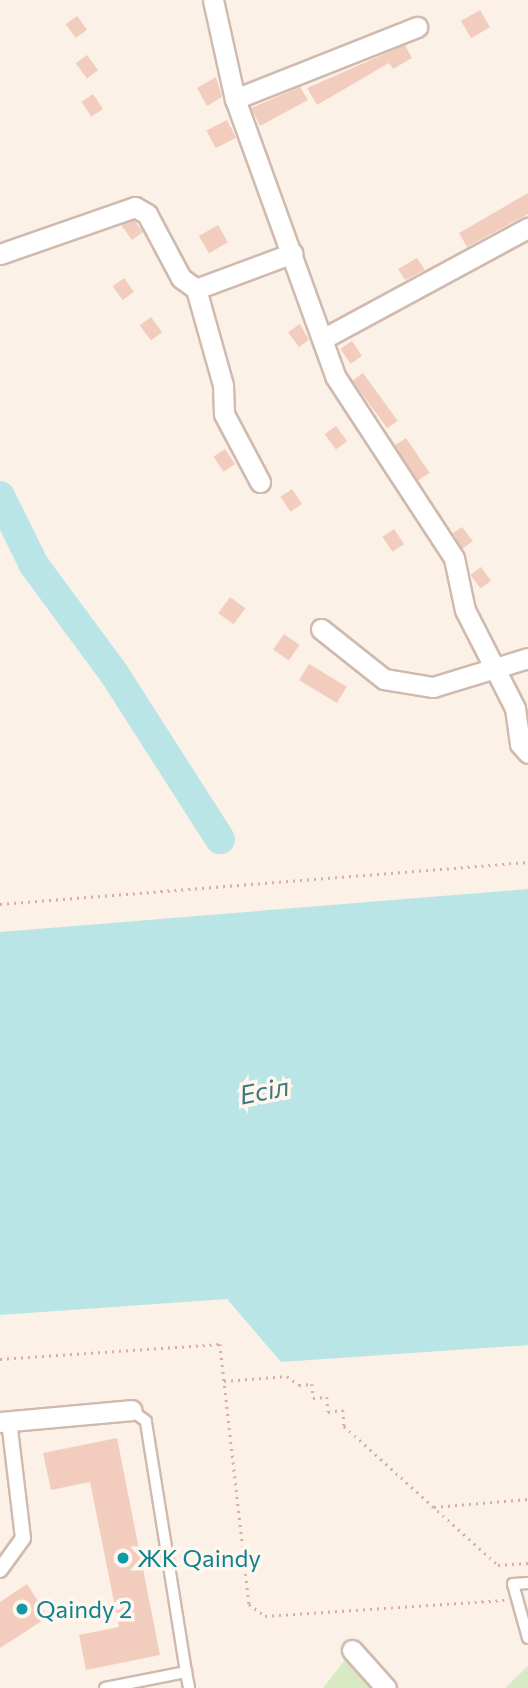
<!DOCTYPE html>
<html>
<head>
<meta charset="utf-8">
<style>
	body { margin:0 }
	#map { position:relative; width:528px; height:1688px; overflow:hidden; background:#fcf1e6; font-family:Commissioner,sans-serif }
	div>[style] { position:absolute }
	.green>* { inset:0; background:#d8eac4 }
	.water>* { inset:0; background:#bae5e6 }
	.river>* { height:30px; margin:-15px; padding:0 15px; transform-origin:15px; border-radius:15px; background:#bae5e6 }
	.building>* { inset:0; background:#f2cdbe; transform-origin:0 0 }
	.path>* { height:2.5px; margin-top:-1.25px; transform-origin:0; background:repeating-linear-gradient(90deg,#d7b0a1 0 2px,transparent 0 7px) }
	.roads { filter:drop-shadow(2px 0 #d0baaf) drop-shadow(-2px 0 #d0baaf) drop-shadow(0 2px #d0baaf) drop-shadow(0 -2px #d0baaf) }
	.service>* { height:10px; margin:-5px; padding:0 5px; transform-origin:5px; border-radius:5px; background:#fff }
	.pedestrian>* { height:14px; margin:-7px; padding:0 7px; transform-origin:7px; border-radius:7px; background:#fff }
	.minor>* { height:19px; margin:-9.5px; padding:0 9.5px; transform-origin:9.5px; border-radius:9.5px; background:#fff }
	.dots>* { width:19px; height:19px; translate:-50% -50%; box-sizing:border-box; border:4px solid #fff6ed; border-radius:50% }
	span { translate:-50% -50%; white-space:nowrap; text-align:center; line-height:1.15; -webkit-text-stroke:7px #fff6ed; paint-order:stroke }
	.culture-label { font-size:24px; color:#0d838f }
	.left { translate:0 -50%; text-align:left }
	.water-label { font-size:26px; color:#3e787c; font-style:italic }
</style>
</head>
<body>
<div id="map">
	<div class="green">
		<i style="clip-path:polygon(345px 1660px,375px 1688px,323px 1688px)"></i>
		<i style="clip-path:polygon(528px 1666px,528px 1688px,505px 1688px)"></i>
	</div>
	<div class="water">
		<i style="clip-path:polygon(528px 889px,528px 1345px,281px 1362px,227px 1299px,0 1315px,0 932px)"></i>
	</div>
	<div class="river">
		<i style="left:0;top:496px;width:77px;rotate:63.8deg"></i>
		<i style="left:34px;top:565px;width:137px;rotate:53.6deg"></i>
		<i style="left:115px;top:675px;width:195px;rotate:57.4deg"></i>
	</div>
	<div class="building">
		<i style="left:480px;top:10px;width:20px;height:22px;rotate:60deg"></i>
		<i style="left:77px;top:16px;width:17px;height:14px;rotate:54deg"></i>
		<i style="clip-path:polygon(405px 45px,412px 58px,393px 69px,389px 63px,317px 105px,307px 88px)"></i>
		<i style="left:87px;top:55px;width:19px;height:14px;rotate:54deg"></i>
		<i style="clip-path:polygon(216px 77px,222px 97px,207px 106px,197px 88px)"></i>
		<i style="clip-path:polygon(300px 87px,308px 100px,260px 126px,251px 108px)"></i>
		<i style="left:93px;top:94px;width:18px;height:14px;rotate:56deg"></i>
		<i style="left:227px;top:120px;width:20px;height:23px;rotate:63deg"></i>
		<i style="clip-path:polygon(528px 193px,528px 214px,467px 247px,459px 233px)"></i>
		<i style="clip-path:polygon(134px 220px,143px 232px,132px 240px,121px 225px)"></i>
		<i style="left:218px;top:225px;width:20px;height:22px;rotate:60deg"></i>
		<i style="clip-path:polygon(417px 258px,425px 270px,405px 280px,398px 269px)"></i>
		<i style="left:124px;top:278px;width:17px;height:14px;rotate:54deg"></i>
		<i style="left:151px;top:317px;width:19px;height:14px;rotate:54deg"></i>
		<i style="clip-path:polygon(300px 324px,309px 340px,299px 347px,288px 332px)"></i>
		<i style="left:352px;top:341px;width:18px;height:14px;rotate:56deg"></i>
		<i style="left:363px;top:373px;width:59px;height:13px;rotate:54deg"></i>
		<i style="left:336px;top:426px;width:19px;height:14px;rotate:54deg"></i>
		<i style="left:406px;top:438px;width:42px;height:14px;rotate:56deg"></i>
		<i style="left:225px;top:449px;width:18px;height:14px;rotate:56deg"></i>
		<i style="left:292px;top:489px;width:18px;height:14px;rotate:56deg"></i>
		<i style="clip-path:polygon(462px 527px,473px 541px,462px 549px,453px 533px)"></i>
		<i style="left:394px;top:529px;width:18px;height:14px;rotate:56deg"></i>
		<i style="left:481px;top:567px;width:17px;height:13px;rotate:54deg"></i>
		<i style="left:230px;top:597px;width:19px;height:20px;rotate:36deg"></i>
		<i style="left:284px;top:634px;width:19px;height:19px;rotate:35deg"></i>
		<i style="left:309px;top:664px;width:44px;height:19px;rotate:31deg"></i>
		<i style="clip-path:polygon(117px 1438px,160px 1655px,86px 1670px,79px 1635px,119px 1627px,90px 1482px,51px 1490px,43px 1453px)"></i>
		<i style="clip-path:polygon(27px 1584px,48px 1617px,0 1648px,0 1602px)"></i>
	</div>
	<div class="path">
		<i style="left:0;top:904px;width:530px;rotate:-4.55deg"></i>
		<i style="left:0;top:1359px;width:221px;rotate:-3.9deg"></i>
		<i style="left:220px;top:1344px;width:262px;rotate:83.6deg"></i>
		<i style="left:249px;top:1604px;width:20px;rotate:37deg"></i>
		<i style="left:265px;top:1616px;width:240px;rotate:-3.8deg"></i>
		<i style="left:224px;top:1381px;width:63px;rotate:-4.5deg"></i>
		<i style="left:287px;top:1376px;width:15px;rotate:37deg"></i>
		<i style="left:299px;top:1385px;width:13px;rotate:-4deg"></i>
		<i style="left:312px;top:1384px;width:14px;rotate:86deg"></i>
		<i style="left:313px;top:1398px;width:14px;rotate:-4deg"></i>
		<i style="left:327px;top:1397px;width:15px;rotate:86deg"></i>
		<i style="left:328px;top:1412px;width:15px;rotate:-8deg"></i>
		<i style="left:343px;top:1410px;width:16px;rotate:86deg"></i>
		<i style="left:344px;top:1426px;width:207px;rotate:42.1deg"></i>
		<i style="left:498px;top:1565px;width:30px;rotate:-4deg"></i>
		<i style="left:434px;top:1507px;width:94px;rotate:-4.9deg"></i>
	</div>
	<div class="roads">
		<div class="service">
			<i style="left:528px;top:1583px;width:15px;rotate:176deg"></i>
			<i style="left:513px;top:1584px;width:56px;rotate:74.5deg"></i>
			<i style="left:186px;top:1672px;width:16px;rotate:79deg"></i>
			<i style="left:105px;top:1688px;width:83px;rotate:-11.2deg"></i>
			<i style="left:186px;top:1672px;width:254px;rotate:-99.1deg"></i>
			<i style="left:146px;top:1421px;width:19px;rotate:-144deg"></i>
		</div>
		<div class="pedestrian">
			<i style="left:0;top:1570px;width:39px;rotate:-54deg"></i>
			<i style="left:23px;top:1538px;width:118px;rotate:-96.8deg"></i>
		</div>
		<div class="minor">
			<i style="left:213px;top:0;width:101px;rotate:77.5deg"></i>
			<i style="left:235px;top:99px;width:294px;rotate:70.1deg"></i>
			<i style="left:335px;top:376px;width:217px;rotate:56.8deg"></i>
			<i style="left:454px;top:558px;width:53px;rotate:78.1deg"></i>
			<i style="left:465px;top:610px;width:110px;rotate:63deg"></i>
			<i style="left:515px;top:708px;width:36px;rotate:82deg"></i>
			<i style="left:520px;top:744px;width:12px;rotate:48deg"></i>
			<i style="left:235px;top:99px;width:196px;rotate:-21.6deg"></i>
			<i style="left:0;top:254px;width:143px;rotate:-19.2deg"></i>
			<i style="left:135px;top:207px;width:14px;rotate:30deg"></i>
			<i style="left:147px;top:214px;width:72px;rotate:62deg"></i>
			<i style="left:181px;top:278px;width:19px;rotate:36deg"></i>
			<i style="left:196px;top:289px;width:100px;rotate:74.3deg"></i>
			<i style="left:223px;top:385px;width:29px;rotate:88deg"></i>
			<i style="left:224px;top:414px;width:77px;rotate:62.1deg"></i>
			<i style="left:196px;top:289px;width:103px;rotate:-20.4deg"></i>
			<i style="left:326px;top:337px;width:230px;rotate:-28.4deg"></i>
			<i style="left:321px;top:629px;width:80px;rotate:38.4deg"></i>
			<i style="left:384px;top:679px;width:50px;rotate:9.3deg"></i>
			<i style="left:433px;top:687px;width:99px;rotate:-17deg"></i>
			<i style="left:0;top:1422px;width:132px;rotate:-5.2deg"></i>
			<i style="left:352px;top:1650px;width:51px;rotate:48.2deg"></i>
		</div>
	</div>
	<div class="dots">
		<i style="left:123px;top:1558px;background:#0f9aa8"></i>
		<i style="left:22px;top:1609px;background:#0f9aa8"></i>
	</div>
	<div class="culture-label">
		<span class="left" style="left:137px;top:1558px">ЖК Qaindy</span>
		<span class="left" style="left:36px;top:1609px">Qaindy 2</span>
	</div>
	<div class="water-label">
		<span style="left:264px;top:1090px;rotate:-11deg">Есіл</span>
	</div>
</div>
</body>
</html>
